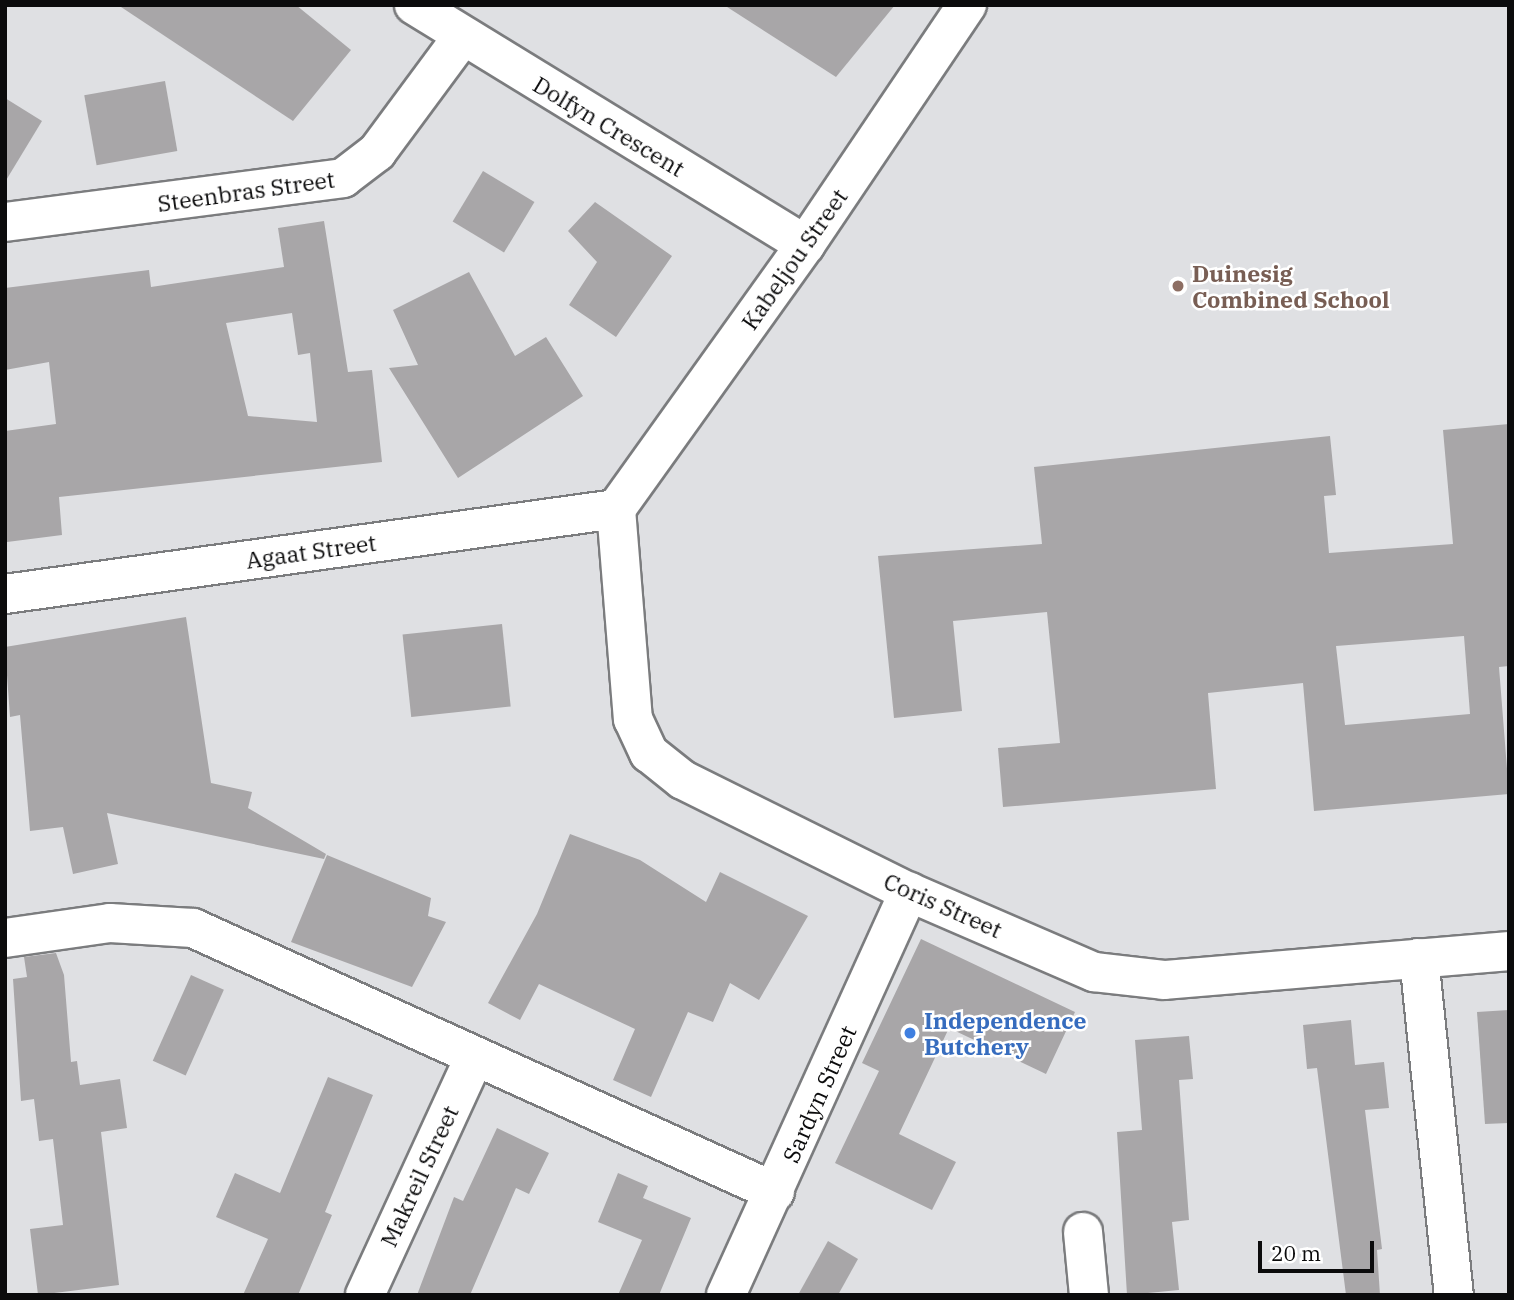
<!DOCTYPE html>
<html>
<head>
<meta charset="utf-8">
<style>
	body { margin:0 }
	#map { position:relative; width:1514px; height:1300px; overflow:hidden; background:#dfe0e3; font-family:"IBM Plex Serif",serif }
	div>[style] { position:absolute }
	.building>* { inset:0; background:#a8a6a8; transform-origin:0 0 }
	.roads { filter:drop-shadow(2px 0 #7b7c7e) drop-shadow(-2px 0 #7b7c7e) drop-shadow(0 2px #7b7c7e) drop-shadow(0 -2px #7b7c7e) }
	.street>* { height:38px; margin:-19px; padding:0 19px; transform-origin:19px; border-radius:19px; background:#fff }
	.secondary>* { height:38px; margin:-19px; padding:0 19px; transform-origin:19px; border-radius:19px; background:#fff }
	.dots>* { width:19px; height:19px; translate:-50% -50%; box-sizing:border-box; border:4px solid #fff; border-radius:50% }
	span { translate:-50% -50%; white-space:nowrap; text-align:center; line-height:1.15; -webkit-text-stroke:5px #fff; paint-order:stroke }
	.street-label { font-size:23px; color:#0b0b0c }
	.education-label { font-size:23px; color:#785e54; font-weight:700 }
	.left { translate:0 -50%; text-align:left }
	.shop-label { font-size:23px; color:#366cbe; font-weight:700 }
	.frame { position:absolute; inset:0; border:7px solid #0b0b0c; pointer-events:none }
	.scale { position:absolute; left:1258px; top:1241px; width:116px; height:32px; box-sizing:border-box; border:4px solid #0b0b0c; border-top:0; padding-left:9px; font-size:21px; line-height:24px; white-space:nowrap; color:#0b0b0c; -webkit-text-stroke:5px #fff; paint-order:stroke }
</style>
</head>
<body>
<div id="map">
	<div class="building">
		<i style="clip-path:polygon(118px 5px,296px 5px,351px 50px,293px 121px)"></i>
		<i style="clip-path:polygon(724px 5px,895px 5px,836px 77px)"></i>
		<i style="left:165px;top:81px;width:71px;height:82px;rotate:80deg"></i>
		<i style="clip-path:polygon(5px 98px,42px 121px,5px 182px)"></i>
		<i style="left:483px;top:171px;width:60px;height:59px;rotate:31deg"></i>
		<i style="clip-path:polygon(595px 202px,672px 256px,616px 337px,569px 305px,597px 262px,568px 231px)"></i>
		<i style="clip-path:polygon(evenodd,324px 221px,348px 372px,372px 370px,382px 462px,59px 497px,62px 535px,7px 542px,5px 431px,56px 424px,49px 362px,5px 370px,5px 288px,149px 270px,151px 287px,284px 267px,278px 228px,324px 221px,292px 313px,298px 355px,310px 353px,317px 422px,248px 416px,226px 323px,292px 313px)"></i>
		<i style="clip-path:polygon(469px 272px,515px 356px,546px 337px,583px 396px,458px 478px,389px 368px,418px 365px,393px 310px)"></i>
		<i style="clip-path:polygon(evenodd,1509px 424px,1509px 666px,1499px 667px,1509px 794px,1314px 811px,1303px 683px,1208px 693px,1216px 789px,1003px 807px,998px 748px,1060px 743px,1047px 612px,953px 621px,962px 711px,894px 718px,878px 556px,1042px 544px,1034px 467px,1330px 436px,1336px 495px,1324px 496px,1329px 553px,1453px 544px,1443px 430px,1509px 424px,1464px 636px,1470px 714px,1345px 725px,1336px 646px,1464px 636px)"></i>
		<i style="clip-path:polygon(186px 617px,211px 783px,252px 792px,248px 808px,326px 854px,324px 859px,107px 813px,118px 864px,73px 874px,63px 827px,30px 831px,20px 715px,10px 717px,5px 647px)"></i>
		<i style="left:502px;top:624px;width:83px;height:100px;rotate:84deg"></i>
		<i style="clip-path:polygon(570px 834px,640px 860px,706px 902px,720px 872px,808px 916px,759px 1000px,730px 983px,713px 1022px,688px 1012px,651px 1097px,613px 1080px,635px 1029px,539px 984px,520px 1020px,488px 1003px,537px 914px)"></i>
		<i style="clip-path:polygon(327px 855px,431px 898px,428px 916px,446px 922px,412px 987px,291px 942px)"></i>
		<i style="clip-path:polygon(921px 939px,1075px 1012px,1046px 1074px,949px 1028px,899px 1134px,956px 1162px,932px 1210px,835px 1163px,879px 1071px,862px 1063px)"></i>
		<i style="clip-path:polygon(56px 953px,64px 975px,71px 1062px,77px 1061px,80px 1085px,120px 1079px,127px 1128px,101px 1132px,119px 1285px,38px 1295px,30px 1229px,63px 1225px,53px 1139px,39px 1141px,34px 1099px,21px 1101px,13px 979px,27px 977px,24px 957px)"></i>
		<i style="left:191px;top:975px;width:36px;height:94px;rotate:24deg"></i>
		<i style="clip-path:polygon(1509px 1010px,1509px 1123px,1485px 1124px,1477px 1012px)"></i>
		<i style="clip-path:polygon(1351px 1020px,1355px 1065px,1384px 1062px,1389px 1108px,1365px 1110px,1382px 1249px,1377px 1250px,1380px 1295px,1346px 1295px,1317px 1068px,1307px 1069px,1303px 1025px)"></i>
		<i style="clip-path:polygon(1189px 1036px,1193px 1079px,1179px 1080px,1189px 1220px,1172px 1222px,1179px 1290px,1127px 1295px,1117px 1132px,1142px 1130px,1135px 1040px)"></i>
		<i style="clip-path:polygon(328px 1077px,373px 1095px,325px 1212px,332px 1215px,298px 1295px,243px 1295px,268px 1239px,216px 1217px,235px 1173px,280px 1193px)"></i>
		<i style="clip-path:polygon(497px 1128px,549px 1153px,529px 1194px,516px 1188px,470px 1295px,417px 1295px,454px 1197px,463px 1201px)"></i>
		<i style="clip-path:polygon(618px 1173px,648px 1186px,643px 1198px,691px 1218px,659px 1295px,618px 1295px,642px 1240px,598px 1222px)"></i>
		<i style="clip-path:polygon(828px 1241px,858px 1259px,838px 1295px,798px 1295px)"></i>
	</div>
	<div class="roads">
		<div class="street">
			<i style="left:414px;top:5px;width:459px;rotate:31.5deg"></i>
			<i style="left:5px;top:222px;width:341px;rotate:-7.4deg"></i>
			<i style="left:343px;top:178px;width:43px;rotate:-37.4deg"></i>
			<i style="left:377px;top:152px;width:143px;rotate:-53.5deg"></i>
			<i style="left:5px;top:938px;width:106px;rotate:-8.1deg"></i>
			<i style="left:110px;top:923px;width:83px;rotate:3.4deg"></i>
			<i style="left:193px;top:928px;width:639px;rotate:24.4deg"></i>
			<i style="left:1419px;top:958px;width:339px;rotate:84.1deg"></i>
			<i style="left:1083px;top:1232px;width:63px;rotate:84.6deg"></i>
			<i style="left:365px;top:1295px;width:261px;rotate:-65.3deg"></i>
			<i style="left:726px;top:1295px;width:443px;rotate:-65.6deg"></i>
		</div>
		<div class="secondary">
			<i style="left:616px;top:509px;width:211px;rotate:85.4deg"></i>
			<i style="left:633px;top:719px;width:38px;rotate:65deg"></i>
			<i style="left:649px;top:753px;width:43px;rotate:38.5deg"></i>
			<i style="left:683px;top:780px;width:252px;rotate:26.4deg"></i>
			<i style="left:909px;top:892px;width:202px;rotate:23.4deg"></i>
			<i style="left:1094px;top:972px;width:70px;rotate:6.5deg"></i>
			<i style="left:1164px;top:980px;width:346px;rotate:-4.8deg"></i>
			<i style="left:616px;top:509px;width:325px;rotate:-54.4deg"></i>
			<i style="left:805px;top:245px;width:290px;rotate:-56deg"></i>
			<i style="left:5px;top:594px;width:617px;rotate:-7.92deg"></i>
		</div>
	</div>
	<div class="dots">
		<i style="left:1178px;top:286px;background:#8d6e63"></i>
		<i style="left:910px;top:1033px;background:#3f7fe0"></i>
	</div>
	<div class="street-label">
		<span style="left:609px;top:126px;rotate:31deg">Dolfyn Crescent</span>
		<span style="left:246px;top:191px;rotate:-8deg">Steenbras Street</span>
		<span style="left:794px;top:259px;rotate:-55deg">Kabeljou Street</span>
		<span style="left:311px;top:551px;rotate:-8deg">Agaat Street</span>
		<span style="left:943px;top:905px;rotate:24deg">Coris Street</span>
		<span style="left:819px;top:1094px;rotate:-66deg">Sardyn Street</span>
		<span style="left:419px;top:1176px;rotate:-65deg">Makreil Street</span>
	</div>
	<div class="education-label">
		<span class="left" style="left:1192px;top:286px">Duinesig<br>Combined School</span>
	</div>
	<div class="shop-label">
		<span class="left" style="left:924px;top:1033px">Independence<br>Butchery</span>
	</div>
	<div class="frame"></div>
	<div class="scale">20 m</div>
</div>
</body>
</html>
